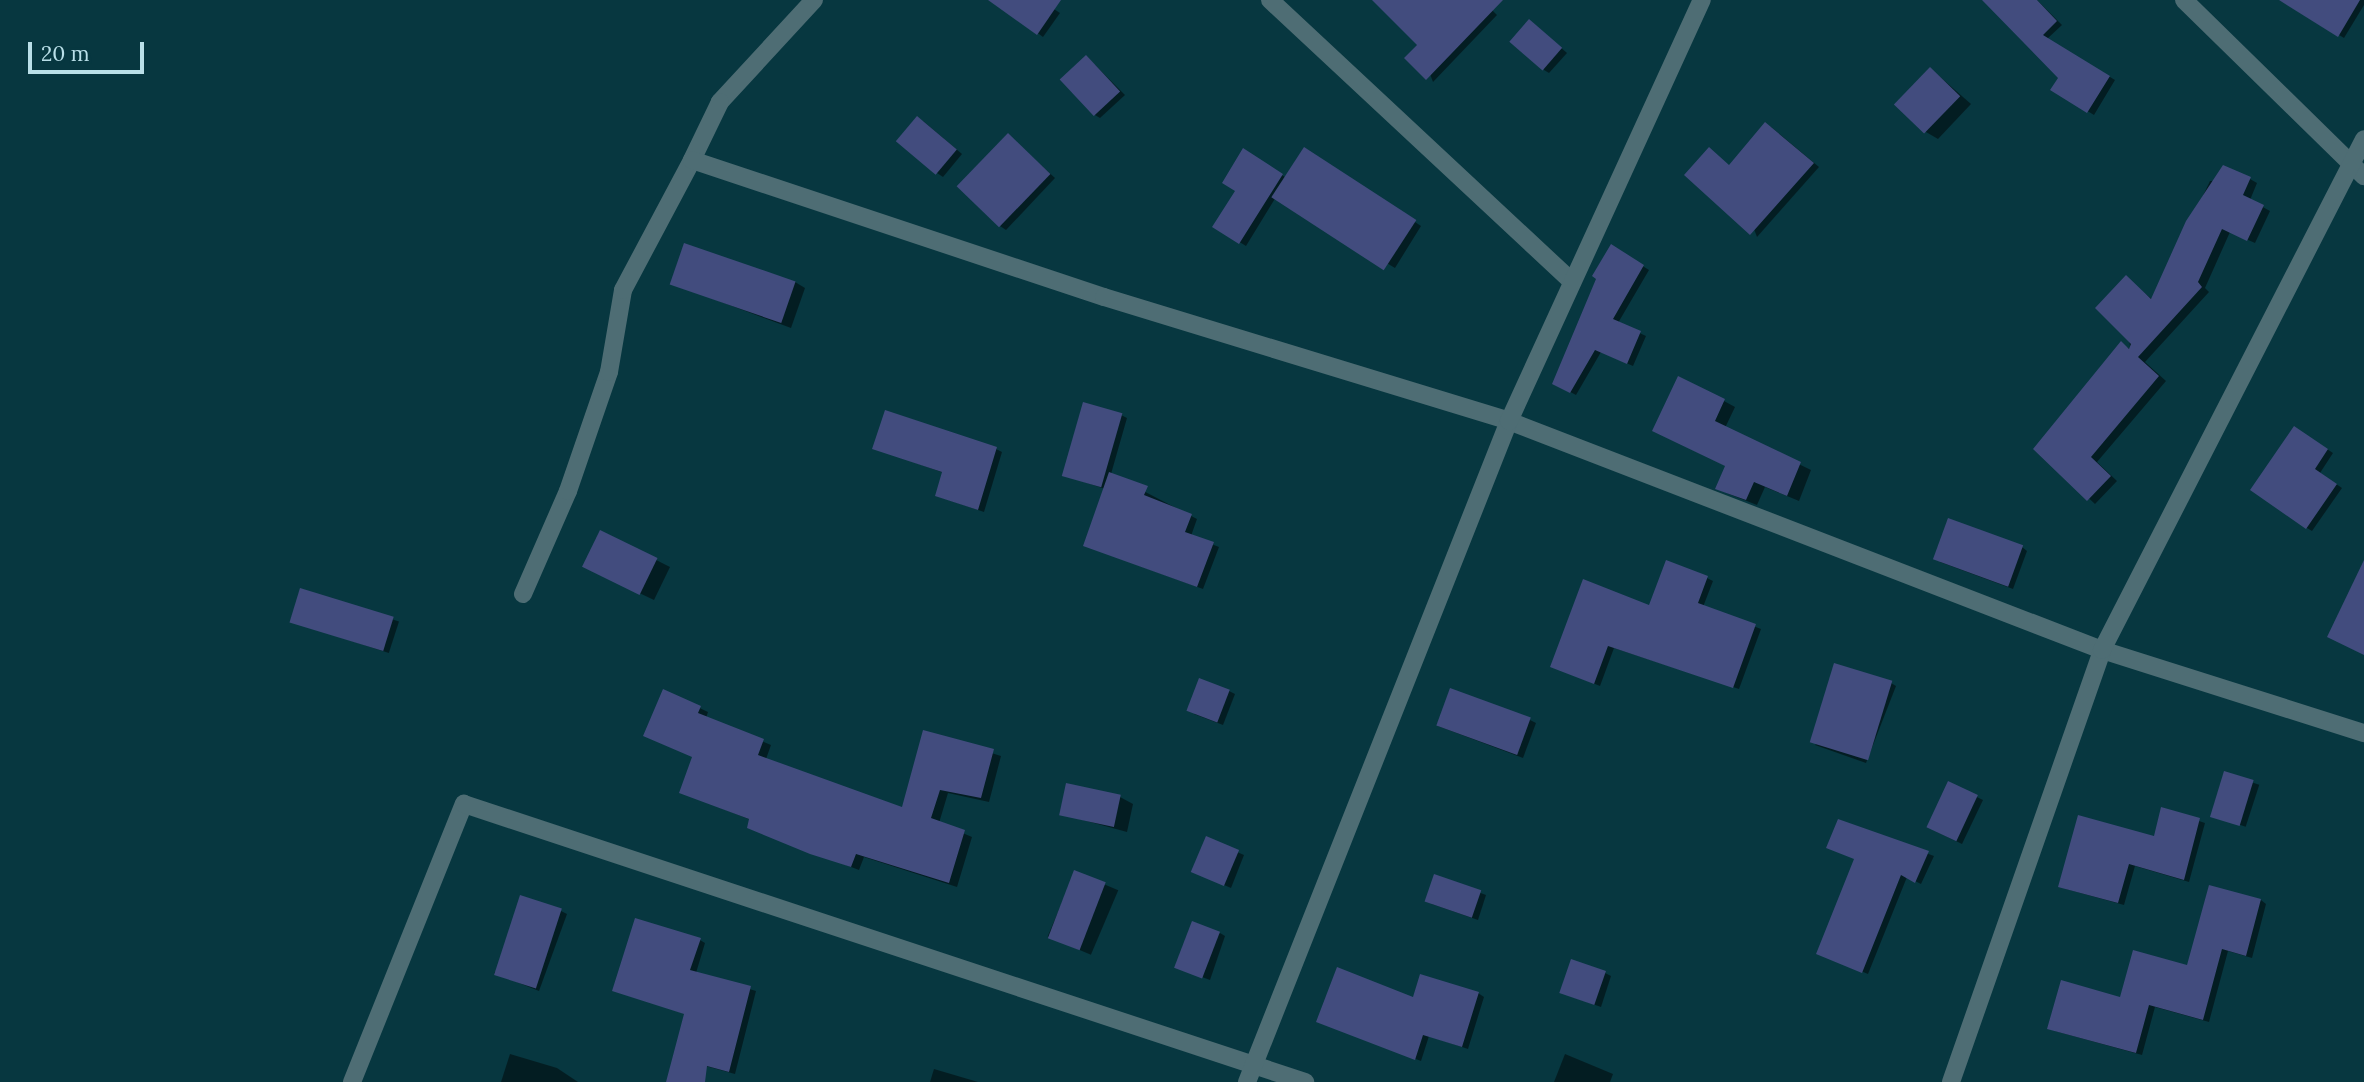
<!DOCTYPE html>
<html>
<head>
<meta charset="utf-8">
<style>
	body { margin:0 }
	#map { position:relative; width:2364px; height:1082px; overflow:hidden; background:#073740; font-family:Lora,serif }
	div>[style] { position:absolute }
	.shadow>* { inset:0; background:#0007; transform-origin:0 0 }
	.building>* { inset:0; background:#424c7e; transform-origin:0 0 }
	.lane>* { height:18px; margin:-9px; padding:0 9px; transform-origin:9px; border-radius:9px; background:#4e6d74 }
	.street>* { height:18px; margin:-9px; padding:0 9px; transform-origin:9px; border-radius:9px; background:#4e6d74 }
	span { translate:-50% -50%; white-space:nowrap; text-align:center; line-height:1.15; -webkit-text-stroke:5px #073740; paint-order:stroke }
	.scale { position:absolute; left:28px; top:42px; width:116px; height:32px; box-sizing:border-box; border:4px solid #b9dfe8; border-top:0; padding-left:9px; font-size:21px; line-height:24px; white-space:nowrap; color:#b9dfe8; -webkit-text-stroke:5px #073740; paint-order:stroke }
</style>
</head>
<body>
<div id="map">
	<div class="shadow">
		<i style="clip-path:polygon(993px 0,1040px 0,1060px 13px,1043px 37px)"></i>
		<i style="clip-path:polygon(1376px 0,1482px 0,1497px 15px,1433px 82px,1419px 45px)"></i>
		<i style="clip-path:polygon(2007px 0,2037px 0,2062px 25px,2047px 39px,2115px 80px,2094px 115px,2053px 90px,2060px 78px)"></i>
		<i style="clip-path:polygon(2302px 0,2364px 0,2364px 5px,2344px 38px,2298px 10px)"></i>
		<i style="clip-path:polygon(1535px 25px,1567px 53px,1549px 73px,1544px 70px)"></i>
		<i style="clip-path:polygon(1087px 57px,1125px 95px,1100px 118px,1095px 115px)"></i>
		<i style="clip-path:polygon(1931px 69px,1971px 104px,1938px 139px,1926px 132px)"></i>
		<i style="clip-path:polygon(923px 121px,962px 154px,943px 177px,937px 173px)"></i>
		<i style="clip-path:polygon(1771px 127px,1819px 167px,1757px 237px,1730px 166px)"></i>
		<i style="clip-path:polygon(1009px 136px,1055px 178px,1006px 230px,1000px 226px)"></i>
		<i style="clip-path:polygon(1244px 151px,1288px 179px,1310px 152px,1421px 226px,1395px 268px,1276px 197px,1246px 246px,1215px 227px,1237px 190px)"></i>
		<i style="clip-path:polygon(2250px 179px,2257px 183px,2250px 200px,2270px 211px,2255px 243px,2230px 232px,2205px 288px,2209px 292px,2145px 362px,2166px 381px,2097px 462px,2117px 481px,2095px 504px,2035px 448px,2121px 344px,2130px 349px,2126px 278px,2153px 300px,2210px 181px)"></i>
		<i style="clip-path:polygon(1612px 247px,1649px 270px,1618px 323px,1646px 336px,1633px 366px,1601px 352px,1576px 395px,1555px 384px)"></i>
		<i style="clip-path:polygon(795px 282px,805px 288px,791px 328px,671px 283px)"></i>
		<i style="clip-path:polygon(1724px 401px,1735px 407px,1725px 428px,1811px 470px,1799px 501px,1765px 487px,1757px 505px,1729px 494px,1718px 488px,1726px 466px,1654px 431px)"></i>
		<i style="clip-path:polygon(1121px 415px,1127px 418px,1111px 474px,1197px 519px,1191px 536px,1219px 547px,1203px 589px,1091px 548px,1105px 489px,1064px 475px)"></i>
		<i style="clip-path:polygon(2301px 432px,2333px 453px,2320px 473px,2342px 488px,2312px 531px,2307px 528px)"></i>
		<i style="clip-path:polygon(874px 448px,996px 449px,1002px 452px,984px 512px,937px 496px,944px 473px)"></i>
		<i style="clip-path:polygon(601px 532px,670px 567px,654px 600px,597px 573px)"></i>
		<i style="clip-path:polygon(2022px 547px,2027px 551px,2013px 589px,1940px 562px)"></i>
		<i style="clip-path:polygon(1707px 578px,1713px 581px,1703px 607px,1761px 629px,1739px 689px,1614px 648px,1600px 686px,1558px 669px,1650px 607px)"></i>
		<i style="left:302px;top:590px;width:102px;height:33px;rotate:18deg"></i>
		<i style="clip-path:polygon(1891px 683px,1896px 686px,1866px 763px,1815px 745px)"></i>
		<i style="clip-path:polygon(664px 691px,708px 712px,706px 718px,771px 745px,766px 759px,903px 810px,924px 732px,1001px 756px,989px 802px,948px 793px,939px 823px,972px 837px,957px 887px,864px 857px,859px 870px,757px 831px,751px 820px,681px 792px,694px 757px)"></i>
		<i style="clip-path:polygon(1229px 691px,1235px 694px,1223px 725px,1194px 714px)"></i>
		<i style="clip-path:polygon(1530px 720px,1536px 723px,1523px 758px,1438px 726px)"></i>
		<i style="left:2226px;top:774px;width:35px;height:44px;rotate:18deg"></i>
		<i style="clip-path:polygon(1948px 783px,1983px 800px,1962px 844px,1933px 830px)"></i>
		<i style="clip-path:polygon(1120px 797px,1133px 804px,1127px 832px,1061px 814px)"></i>
		<i style="clip-path:polygon(2163px 809px,2205px 823px,2189px 882px,2135px 866px,2124px 905px,2066px 889px,2155px 838px)"></i>
		<i style="clip-path:polygon(1839px 821px,1934px 856px,1921px 884px,1907px 877px,1868px 974px,1824px 956px,1856px 859px)"></i>
		<i style="clip-path:polygon(1207px 839px,1244px 855px,1231px 888px,1199px 874px)"></i>
		<i style="left:1075px;top:872px;width:47px;height:70px;rotate:23deg"></i>
		<i style="clip-path:polygon(1435px 876px,1486px 895px,1478px 920px,1432px 904px)"></i>
		<i style="clip-path:polygon(2261px 900px,2266px 904px,2252px 958px,2228px 951px,2209px 1022px,2155px 1007px,2142px 1055px,2055px 1031px,2188px 967px)"></i>
		<i style="clip-path:polygon(561px 911px,567px 914px,539px 991px,494px 973px)"></i>
		<i style="clip-path:polygon(1220px 933px,1225px 936px,1210px 980px,1183px 970px)"></i>
		<i style="clip-path:polygon(700px 940px,705px 943px,696px 973px,756px 991px,735px 1074px,680px 1059px,685px 1014px,614px 990px)"></i>
		<i style="clip-path:polygon(1605px 973px,1611px 976px,1601px 1007px,1567px 995px)"></i>
		<i style="clip-path:polygon(1478px 993px,1484px 997px,1468px 1049px,1429px 1036px,1421px 1061px,1324px 1024px,1414px 999px)"></i>
		<i style="clip-path:polygon(510px 1054px,557px 1068px,578px 1082px,501px 1082px)"></i>
		<i style="clip-path:polygon(1565px 1054px,1613px 1074px,1610px 1082px,1554px 1082px)"></i>
		<i style="clip-path:polygon(934px 1069px,978px 1082px,930px 1082px)"></i>
	</div>
	<div class="building">
		<i style="clip-path:polygon(988px 0,1061px 0,1037px 35px)"></i>
		<i style="clip-path:polygon(1372px 0,1503px 0,1426px 80px,1404px 58px,1417px 45px)"></i>
		<i style="clip-path:polygon(1982px 0,2037px 0,2057px 21px,2043px 35px,2110px 76px,2087px 113px,2050px 90px,2058px 78px)"></i>
		<i style="clip-path:polygon(2279px 0,2360px 0,2338px 37px)"></i>
		<i style="left:1529px;top:19px;width:44px;height:30px;rotate:41deg"></i>
		<i style="left:1086px;top:55px;width:50px;height:36px;rotate:47deg"></i>
		<i style="left:1930px;top:67px;width:42px;height:52px;rotate:44deg"></i>
		<i style="left:917px;top:116px;width:52px;height:33px;rotate:40deg"></i>
		<i style="clip-path:polygon(1765px 122px,1814px 163px,1750px 235px,1684px 175px,1709px 147px,1729px 165px)"></i>
		<i style="left:1008px;top:133px;width:59px;height:74px;rotate:44deg"></i>
		<i style="left:1304px;top:147px;width:134px;height:60px;rotate:33deg"></i>
		<i style="clip-path:polygon(1243px 148px,1283px 174px,1239px 244px,1212px 227px,1235px 191px,1222px 183px)"></i>
		<i style="clip-path:polygon(2223px 165px,2251px 177px,2243px 195px,2264px 205px,2247px 241px,2222px 229px,2198px 282px,2202px 287px,2138px 357px,2159px 376px,2091px 457px,2111px 476px,2087px 501px,2033px 449px,2121px 341px,2129px 349px,2131px 344px,2095px 308px,2126px 275px,2151px 299px,2186px 221px)"></i>
		<i style="left:684px;top:243px;width:118px;height:44px;rotate:19deg"></i>
		<i style="clip-path:polygon(1611px 244px,1644px 265px,1613px 319px,1641px 331px,1627px 364px,1595px 350px,1570px 393px,1552px 384px,1596px 279px,1592px 276px)"></i>
		<i style="clip-path:polygon(1678px 376px,1725px 399px,1715px 421px,1801px 462px,1787px 496px,1754px 482px,1746px 500px,1715px 489px,1725px 466px,1652px 431px)"></i>
		<i style="left:1083px;top:402px;width:41px;height:77px;rotate:16deg"></i>
		<i style="clip-path:polygon(885px 410px,997px 447px,978px 510px,935px 496px,942px 472px,872px 449px)"></i>
		<i style="clip-path:polygon(2294px 426px,2328px 449px,2315px 469px,2337px 484px,2306px 529px,2250px 490px)"></i>
		<i style="clip-path:polygon(1109px 472px,1148px 486px,1144px 495px,1192px 514px,1185px 532px,1214px 542px,1197px 587px,1083px 546px)"></i>
		<i style="left:1948px;top:518px;width:80px;height:44px;rotate:20deg"></i>
		<i style="left:600px;top:530px;width:64px;height:41px;rotate:26deg"></i>
		<i style="clip-path:polygon(1666px 560px,1708px 576px,1698px 603px,1756px 624px,1733px 688px,1608px 646px,1594px 684px,1550px 667px,1583px 579px,1649px 605px)"></i>
		<i style="clip-path:polygon(2364px 560px,2364px 655px,2327px 637px)"></i>
		<i style="left:300px;top:588px;width:98px;height:36px;rotate:17deg"></i>
		<i style="left:1834px;top:663px;width:61px;height:83px;rotate:17deg"></i>
		<i style="left:1199px;top:678px;width:33px;height:35px;rotate:21deg"></i>
		<i style="left:1450px;top:688px;width:86px;height:40px;rotate:20deg"></i>
		<i style="clip-path:polygon(663px 689px,701px 706px,698px 713px,764px 739px,758px 755px,902px 807px,923px 730px,994px 749px,981px 798px,940px 790px,931px 818px,965px 830px,949px 883px,856px 854px,851px 867px,810px 854px,747px 828px,749px 819px,679px 793px,692px 757px,643px 736px)"></i>
		<i style="left:2224px;top:771px;width:31px;height:48px;rotate:17deg"></i>
		<i style="left:1948px;top:781px;width:33px;height:51px;rotate:25deg"></i>
		<i style="left:1066px;top:783px;width:56px;height:33px;rotate:12deg"></i>
		<i style="clip-path:polygon(2161px 807px,2200px 818px,2184px 880px,2129px 864px,2118px 903px,2058px 887px,2078px 815px,2154px 836px)"></i>
		<i style="clip-path:polygon(1838px 819px,1929px 851px,1915px 883px,1901px 875px,1862px 973px,1816px 954px,1854px 859px,1826px 848px)"></i>
		<i style="left:1206px;top:836px;width:36px;height:39px;rotate:23deg"></i>
		<i style="left:1074px;top:870px;width:34px;height:73px;rotate:21deg"></i>
		<i style="left:1434px;top:874px;width:50px;height:29px;rotate:19deg"></i>
		<i style="clip-path:polygon(2209px 885px,2261px 899px,2246px 956px,2222px 949px,2203px 1020px,2149px 1005px,2136px 1053px,2047px 1029px,2061px 980px,2120px 997px,2133px 950px,2187px 965px)"></i>
		<i style="left:520px;top:895px;width:44px;height:84px;rotate:18deg"></i>
		<i style="clip-path:polygon(635px 918px,701px 938px,690px 970px,751px 986px,729px 1072px,707px 1066px,705px 1082px,666px 1082px,684px 1014px,612px 991px)"></i>
		<i style="left:1192px;top:921px;width:30px;height:50px;rotate:21deg"></i>
		<i style="left:1571px;top:959px;width:37px;height:36px;rotate:19deg"></i>
		<i style="clip-path:polygon(1337px 967px,1413px 997px,1420px 974px,1479px 992px,1462px 1047px,1423px 1035px,1415px 1060px,1316px 1022px)"></i>
	</div>
	<div class="lane">
		<i style="left:523px;top:594px;width:112px;rotate:-66.4deg"></i>
		<i style="left:568px;top:491px;width:126px;rotate:-71deg"></i>
		<i style="left:609px;top:372px;width:83px;rotate:-80.3deg"></i>
		<i style="left:623px;top:290px;width:147px;rotate:-62deg"></i>
	</div>
	<div class="street">
		<i style="left:814px;top:0;width:139px;rotate:132.7deg"></i>
		<i style="left:720px;top:102px;width:64px;rotate:115.8deg"></i>
		<i style="left:692px;top:160px;width:434px;rotate:18.4deg"></i>
		<i style="left:1104px;top:297px;width:424px;rotate:17deg"></i>
		<i style="left:1509px;top:421px;width:636px;rotate:21.12deg"></i>
		<i style="left:2102px;top:650px;width:275px;rotate:17.6deg"></i>
		<i style="left:1270px;top:0;width:413px;rotate:43deg"></i>
		<i style="left:2184px;top:0;width:252px;rotate:44.4deg"></i>
		<i style="left:352px;top:1082px;width:300px;rotate:-68.1deg"></i>
		<i style="left:464px;top:804px;width:886px;rotate:18.29deg"></i>
		<i style="left:1247px;top:1082px;width:711px;rotate:-68.38deg"></i>
		<i style="left:1509px;top:421px;width:463px;rotate:-65.4deg"></i>
		<i style="left:1951px;top:1082px;width:458px;rotate:-70.7deg"></i>
		<i style="left:2102px;top:650px;width:574px;rotate:-62.85deg"></i>
	</div>
	<div class="scale">20 m</div>
</div>
</body>
</html>
